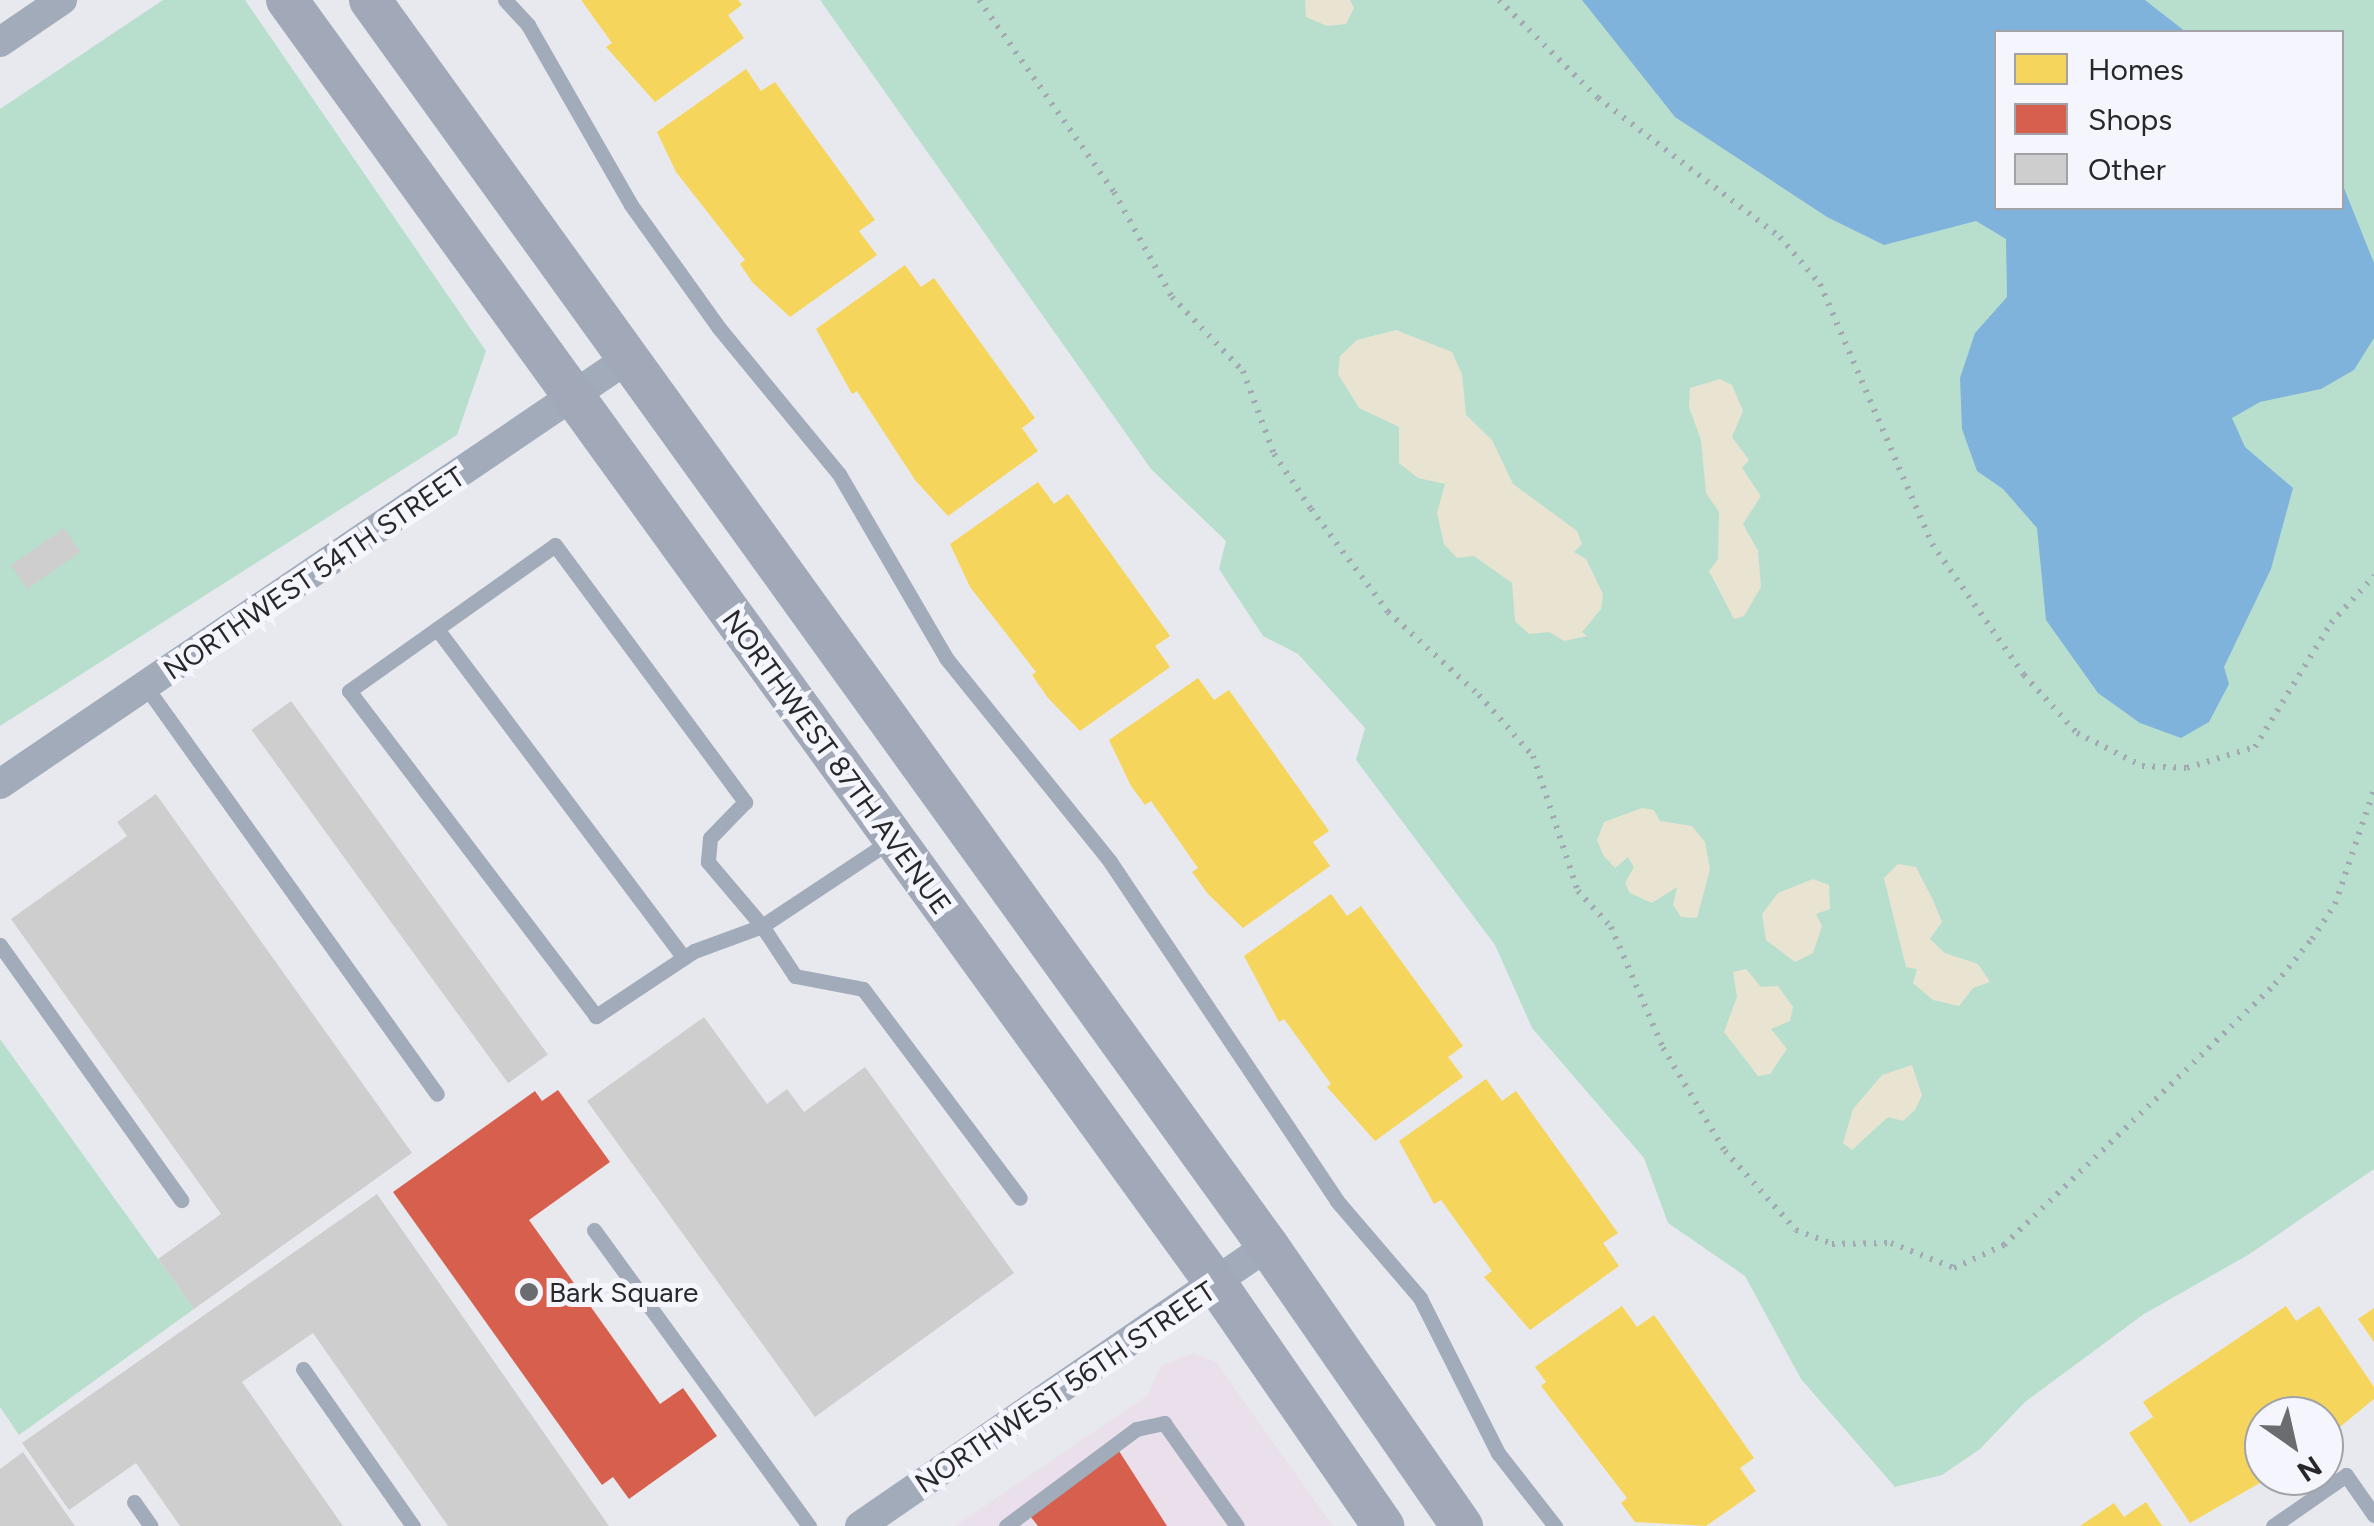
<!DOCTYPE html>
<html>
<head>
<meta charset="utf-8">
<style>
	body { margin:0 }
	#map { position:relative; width:2374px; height:1526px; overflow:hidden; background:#e8e9ee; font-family:Figtree,sans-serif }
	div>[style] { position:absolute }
	.commercial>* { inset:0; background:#e9e0eb }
	.green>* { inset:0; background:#b8dfce }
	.sand>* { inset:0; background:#e9e4d1 }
	.water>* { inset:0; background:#80b3dc }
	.homes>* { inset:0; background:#f6d55c }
	.shops>* { inset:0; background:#d6604d }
	.building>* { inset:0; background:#cfcecf; transform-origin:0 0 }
	.path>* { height:6px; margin-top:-3px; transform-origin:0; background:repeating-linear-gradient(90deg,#a3a8b2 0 2.5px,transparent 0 10.5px) }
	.service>* { height:15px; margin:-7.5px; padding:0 7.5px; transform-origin:7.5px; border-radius:7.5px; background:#a2abba }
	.minor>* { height:30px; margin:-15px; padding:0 15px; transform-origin:15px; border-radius:15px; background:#a2abba }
	.secondary>* { height:42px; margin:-21px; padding:0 21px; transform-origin:21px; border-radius:21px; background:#a1a9b8 }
	.dots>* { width:28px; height:28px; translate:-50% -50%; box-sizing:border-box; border:5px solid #f4f5fd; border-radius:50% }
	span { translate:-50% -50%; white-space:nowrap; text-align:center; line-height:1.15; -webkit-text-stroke:10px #f4f5fd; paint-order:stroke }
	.street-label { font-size:28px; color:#28282b }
	.poi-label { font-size:28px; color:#28282b }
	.left { translate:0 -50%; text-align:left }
	.legend { position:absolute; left:1994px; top:30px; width:350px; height:180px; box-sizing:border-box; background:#f4f5fd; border:2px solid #a2a3a9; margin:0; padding:12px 18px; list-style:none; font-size:30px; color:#28282b }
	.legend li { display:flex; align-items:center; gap:20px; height:50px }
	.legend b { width:50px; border:2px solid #a2a3a9 }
	.north { position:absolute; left:2244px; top:1396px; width:100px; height:100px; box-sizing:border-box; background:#f4f5fd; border:2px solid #a2a3a9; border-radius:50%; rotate:146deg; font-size:28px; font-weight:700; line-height:40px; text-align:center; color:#28282b }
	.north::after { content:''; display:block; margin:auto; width:35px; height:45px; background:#6b6c6f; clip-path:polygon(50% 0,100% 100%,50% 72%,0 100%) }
</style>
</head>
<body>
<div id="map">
	<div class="commercial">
		<i style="clip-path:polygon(1193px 1353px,1216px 1362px,1333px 1526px,955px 1526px,1148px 1395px,1161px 1366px)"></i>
	</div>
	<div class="green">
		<i style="clip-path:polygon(163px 0,245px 0,486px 351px,457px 435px,0 726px,0 109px)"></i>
		<i style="clip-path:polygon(evenodd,820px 0,2374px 0,2374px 1169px,2248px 1255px,2144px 1314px,2025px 1402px,1980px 1449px,1942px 1475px,1895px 1487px,1801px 1379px,1745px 1276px,1668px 1223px,1644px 1158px,1532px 1028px,1495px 945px,1356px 760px,1365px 728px,1298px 654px,1263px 636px,1219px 569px,1226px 541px,1151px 469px,820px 0,1996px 32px,2342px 32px,2342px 208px,1996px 208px,1996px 32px)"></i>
		<i style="clip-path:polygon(0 1039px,194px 1309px,19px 1435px,0 1407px)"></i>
	</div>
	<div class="sand">
		<i style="clip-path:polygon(1305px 0,1350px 0,1354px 8px,1346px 24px,1327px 26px,1306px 17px)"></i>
		<i style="clip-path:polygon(1396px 330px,1452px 352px,1462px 374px,1466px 415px,1492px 440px,1513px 484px,1577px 531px,1582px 544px,1574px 552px,1586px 559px,1603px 594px,1601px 609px,1582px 632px,1587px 636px,1564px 641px,1549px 632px,1529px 634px,1515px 621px,1512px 583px,1474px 556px,1457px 558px,1444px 544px,1437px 513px,1445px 484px,1418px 478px,1399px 463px,1399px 427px,1359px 408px,1338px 374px,1340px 356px,1357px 340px)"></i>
		<i style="clip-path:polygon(1720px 379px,1732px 385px,1743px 411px,1732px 437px,1749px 460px,1742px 468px,1761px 496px,1743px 524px,1758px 551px,1761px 587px,1744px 616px,1734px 619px,1709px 571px,1718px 559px,1719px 512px,1706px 493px,1701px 440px,1689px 407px,1690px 388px)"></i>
		<i style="clip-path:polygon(1642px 808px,1654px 810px,1660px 821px,1692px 826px,1705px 842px,1710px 869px,1697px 918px,1681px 917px,1673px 905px,1677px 887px,1652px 903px,1630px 893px,1625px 883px,1634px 867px,1628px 857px,1615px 868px,1603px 855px,1597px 840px,1604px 822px)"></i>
		<i style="clip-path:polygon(1898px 864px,1916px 867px,1933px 900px,1942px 922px,1930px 939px,1945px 953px,1978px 964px,1990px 982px,1973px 988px,1959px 1006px,1933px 1000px,1913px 983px,1917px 969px,1906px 967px,1884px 878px)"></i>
		<i style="clip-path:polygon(1813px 879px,1829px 885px,1830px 909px,1816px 914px,1822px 926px,1813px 953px,1795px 962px,1766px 940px,1762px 914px,1778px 893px)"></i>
		<i style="clip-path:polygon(1746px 969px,1761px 987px,1778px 986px,1793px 1007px,1790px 1021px,1771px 1029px,1787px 1049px,1770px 1074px,1758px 1076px,1724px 1032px,1737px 997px,1733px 972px)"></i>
		<i style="clip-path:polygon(1912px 1065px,1922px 1095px,1915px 1110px,1903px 1121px,1888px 1117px,1852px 1150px,1843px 1143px,1853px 1109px,1882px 1075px)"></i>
	</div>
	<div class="water">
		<i style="clip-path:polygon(1582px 0,2145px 0,2186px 32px,1996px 32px,1996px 208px,2342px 208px,2342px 183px,2374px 263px,2374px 338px,2354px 370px,2321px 389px,2260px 402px,2232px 418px,2245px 447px,2293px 488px,2271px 569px,2224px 667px,2229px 684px,2209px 722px,2181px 738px,2140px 723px,2098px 693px,2046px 620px,2037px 528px,2003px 489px,1977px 471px,1962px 429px,1960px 378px,1975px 333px,2007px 297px,2006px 239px,1976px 221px,1884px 245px,1827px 217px,1675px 117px)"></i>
	</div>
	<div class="homes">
		<i style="clip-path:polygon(581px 0,738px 0,742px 5px,728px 15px,744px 38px,655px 102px,606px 47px,612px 43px)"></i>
		<i style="clip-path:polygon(746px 69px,761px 91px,775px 82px,875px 220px,859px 231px,877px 255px,790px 317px,753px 283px,740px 264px,745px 260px,676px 172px,657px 132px)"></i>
		<i style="clip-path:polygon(905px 265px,921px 287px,934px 278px,1035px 418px,1022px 428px,1038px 451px,948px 516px,915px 480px,857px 391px,852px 394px,816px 329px)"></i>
		<i style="clip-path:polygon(1038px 482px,1054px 504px,1068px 494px,1170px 636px,1155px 646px,1170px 667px,1080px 731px,1048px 698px,1032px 675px,1036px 672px,970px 587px,950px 544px)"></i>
		<i style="clip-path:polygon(1198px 678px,1214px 700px,1229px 690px,1329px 831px,1313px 842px,1330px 866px,1243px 928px,1208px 894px,1192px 872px,1198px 868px,1151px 801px,1145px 805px,1131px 786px,1109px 740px)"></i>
		<i style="clip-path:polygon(1331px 894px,1347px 916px,1361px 906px,1463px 1046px,1448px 1057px,1463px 1077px,1375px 1141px,1327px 1087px,1331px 1084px,1284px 1019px,1279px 1022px,1244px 956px)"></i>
		<i style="clip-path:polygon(1486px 1079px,1502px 1101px,1516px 1091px,1618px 1233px,1603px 1243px,1619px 1266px,1530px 1330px,1484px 1277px,1492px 1271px,1441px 1200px,1434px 1204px,1399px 1141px)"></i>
		<i style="clip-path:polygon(1622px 1306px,1637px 1327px,1654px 1315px,1754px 1458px,1740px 1468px,1756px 1491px,1706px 1526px,1635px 1522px,1621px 1503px,1627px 1498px,1541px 1386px,1546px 1382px,1535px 1367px)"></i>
		<i style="clip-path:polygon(2286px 1306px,2296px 1321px,2319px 1306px,2374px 1387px,2374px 1399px,2324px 1440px,2324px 1416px,2264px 1416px,2264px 1476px,2272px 1476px,2190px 1523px,2129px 1433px,2153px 1417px,2143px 1402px)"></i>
		<i style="clip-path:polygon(2374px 1308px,2374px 1342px,2358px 1319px)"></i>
		<i style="clip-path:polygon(2146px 1502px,2162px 1526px,2080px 1526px,2114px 1503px,2124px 1517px)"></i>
	</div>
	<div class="shops">
		<i style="clip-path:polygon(558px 1090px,610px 1162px,529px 1220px,660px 1404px,683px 1388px,717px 1436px,629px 1499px,613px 1477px,602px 1485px,393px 1192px,535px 1091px,542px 1101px)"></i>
		<i style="clip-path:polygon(1119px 1451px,1167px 1526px,1038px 1526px,1030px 1516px)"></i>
	</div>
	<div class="building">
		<i style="left:64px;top:528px;width:29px;height:65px;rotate:55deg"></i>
		<i style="left:291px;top:701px;width:437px;height:49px;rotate:54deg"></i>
		<i style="clip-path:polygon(156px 794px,412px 1153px,194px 1309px,158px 1259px,221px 1214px,11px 919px,127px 836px,117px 822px)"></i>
		<i style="clip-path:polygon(704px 1017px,767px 1104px,787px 1089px,804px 1112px,865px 1067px,1014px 1273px,815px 1417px,587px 1101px)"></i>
		<i style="clip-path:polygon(377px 1194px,609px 1526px,448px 1526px,313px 1333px,242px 1382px,343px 1526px,180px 1526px,136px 1463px,69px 1510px,22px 1443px)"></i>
		<i style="clip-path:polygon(23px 1452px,75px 1526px,0 1526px,0 1469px)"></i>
	</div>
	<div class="path">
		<i style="left:979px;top:0;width:235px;rotate:54.9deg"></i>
		<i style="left:1114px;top:192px;width:120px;rotate:61.1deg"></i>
		<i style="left:1172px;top:297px;width:103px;rotate:46.2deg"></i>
		<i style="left:1243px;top:371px;width:89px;rotate:69.5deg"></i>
		<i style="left:1274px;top:454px;width:66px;rotate:56.1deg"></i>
		<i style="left:1311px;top:509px;width:129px;rotate:53.2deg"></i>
		<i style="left:1388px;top:612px;width:123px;rotate:42.4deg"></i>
		<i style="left:1479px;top:695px;width:81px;rotate:48.5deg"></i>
		<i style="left:1533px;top:756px;width:142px;rotate:71.6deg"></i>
		<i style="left:1578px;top:891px;width:49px;rotate:47.5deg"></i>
		<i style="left:1611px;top:927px;width:132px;rotate:66.7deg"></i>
		<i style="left:1663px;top:1048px;width:120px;rotate:59deg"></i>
		<i style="left:1725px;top:1151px;width:106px;rotate:48.1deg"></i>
		<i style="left:1796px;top:1230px;width:39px;rotate:21deg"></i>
		<i style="left:1832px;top:1244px;width:59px;rotate:-1deg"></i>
		<i style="left:1891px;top:1243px;width:68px;rotate:21.6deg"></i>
		<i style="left:1954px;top:1268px;width:55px;rotate:-24.7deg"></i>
		<i style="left:2004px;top:1245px;width:376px;rotate:-43.9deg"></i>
		<i style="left:2275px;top:984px;width:58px;rotate:-50.6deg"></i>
		<i style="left:2312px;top:939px;width:42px;rotate:-56.7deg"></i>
		<i style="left:2335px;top:904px;width:120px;rotate:-71.1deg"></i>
		<i style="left:1499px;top:0;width:139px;rotate:44.7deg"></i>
		<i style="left:1598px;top:98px;width:229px;rotate:37.4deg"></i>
		<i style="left:1780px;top:237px;width:62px;rotate:49.6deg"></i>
		<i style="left:1820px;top:284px;width:283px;rotate:66.7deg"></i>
		<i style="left:1932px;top:544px;width:160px;rotate:54.9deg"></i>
		<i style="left:2024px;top:675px;width:79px;rotate:47.6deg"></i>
		<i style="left:2077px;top:733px;width:73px;rotate:26.9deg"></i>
		<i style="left:2142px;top:766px;width:45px;rotate:2.5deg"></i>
		<i style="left:2187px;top:768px;width:71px;rotate:-17.2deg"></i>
		<i style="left:2255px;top:747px;width:145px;rotate:-58.5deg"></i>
		<i style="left:2331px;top:623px;width:64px;rotate:-47.5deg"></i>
	</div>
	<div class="service">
		<i style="left:505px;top:0;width:34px;rotate:47deg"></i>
		<i style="left:528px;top:25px;width:207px;rotate:60.2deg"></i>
		<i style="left:631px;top:205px;width:151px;rotate:54.4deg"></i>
		<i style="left:719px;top:328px;width:189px;rotate:50.6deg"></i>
		<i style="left:839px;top:474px;width:213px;rotate:59.8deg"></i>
		<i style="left:946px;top:658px;width:260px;rotate:51.1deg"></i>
		<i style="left:1109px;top:860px;width:410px;rotate:56.2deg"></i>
		<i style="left:1337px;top:1201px;width:128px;rotate:49.4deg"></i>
		<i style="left:1420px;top:1298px;width:174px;rotate:63.3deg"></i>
		<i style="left:1498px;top:1453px;width:93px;rotate:52deg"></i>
		<i style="left:555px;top:545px;width:320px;rotate:53.5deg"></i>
		<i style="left:745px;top:802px;width:50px;rotate:134.2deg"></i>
		<i style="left:710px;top:838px;width:24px;rotate:95deg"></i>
		<i style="left:708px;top:862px;width:84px;rotate:49.8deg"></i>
		<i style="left:762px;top:926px;width:72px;rotate:159.8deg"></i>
		<i style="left:694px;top:951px;width:118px;rotate:146.4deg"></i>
		<i style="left:596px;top:1016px;width:408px;rotate:-127.2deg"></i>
		<i style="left:349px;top:691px;width:252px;rotate:-35.3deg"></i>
		<i style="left:437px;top:629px;width:411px;rotate:53.1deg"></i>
		<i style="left:146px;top:687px;width:500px;rotate:54.44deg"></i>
		<i style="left:890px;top:841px;width:154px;rotate:146.4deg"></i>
		<i style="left:762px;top:926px;width:60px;rotate:56.6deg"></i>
		<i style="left:795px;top:976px;width:69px;rotate:10.8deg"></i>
		<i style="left:863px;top:989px;width:261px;rotate:53.1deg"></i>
		<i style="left:0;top:945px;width:313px;rotate:54.6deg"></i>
		<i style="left:594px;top:1230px;width:366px;rotate:54deg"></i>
		<i style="left:303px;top:1369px;width:192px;rotate:55deg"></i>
		<i style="left:134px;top:1502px;width:29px;rotate:55deg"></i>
		<i style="left:1006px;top:1526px;width:162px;rotate:-36.7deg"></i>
		<i style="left:1136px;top:1429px;width:29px;rotate:-12deg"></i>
		<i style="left:1164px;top:1423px;width:126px;rotate:54.7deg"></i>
		<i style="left:2273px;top:1526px;width:89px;rotate:-34.9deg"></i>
		<i style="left:2346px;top:1475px;width:49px;rotate:55deg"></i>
	</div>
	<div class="minor">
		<i style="left:0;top:42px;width:75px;rotate:-34.1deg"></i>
		<i style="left:0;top:784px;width:757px;rotate:-34.13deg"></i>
		<i style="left:860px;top:1526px;width:495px;rotate:-34.5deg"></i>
	</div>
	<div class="secondary">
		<i style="left:287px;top:0;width:1586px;rotate:54.11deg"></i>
		<i style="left:1217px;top:1285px;width:293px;rotate:55.4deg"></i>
		<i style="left:370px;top:0;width:1536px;rotate:54.22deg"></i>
		<i style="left:1268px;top:1246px;width:341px;rotate:55.3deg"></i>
	</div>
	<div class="dots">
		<i style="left:529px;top:1292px;background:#6b6c6f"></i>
	</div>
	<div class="street-label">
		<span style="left:314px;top:573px;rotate:-34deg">NORTHWEST 54TH STREET</span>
		<span style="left:837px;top:762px;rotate:54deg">NORTHWEST 87TH AVENUE</span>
		<span style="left:1065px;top:1387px;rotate:-34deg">NORTHWEST 56TH STREET</span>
	</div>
	<div class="poi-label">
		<span class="left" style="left:549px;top:1292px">Bark Square</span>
	</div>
	<ul class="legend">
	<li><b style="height:28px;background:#f6d55c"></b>Homes</li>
	<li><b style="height:28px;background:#d6604d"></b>Shops</li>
	<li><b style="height:28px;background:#cfcecf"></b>Other</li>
	</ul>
	<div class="north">N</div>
</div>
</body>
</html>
